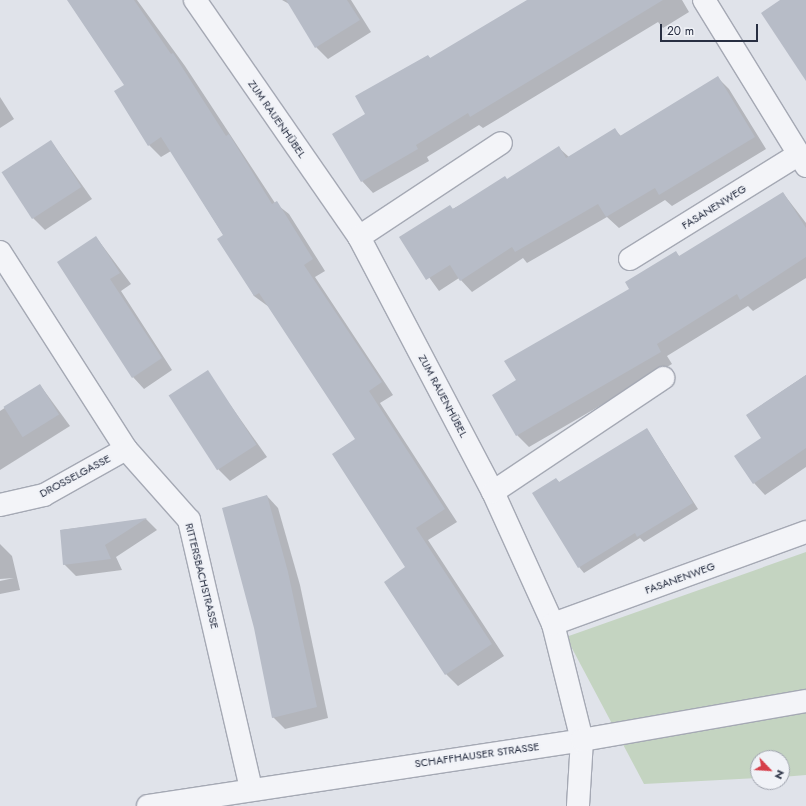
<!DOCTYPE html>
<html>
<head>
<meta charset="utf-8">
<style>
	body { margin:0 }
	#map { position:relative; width:806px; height:806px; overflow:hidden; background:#e0e3ea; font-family:Jost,sans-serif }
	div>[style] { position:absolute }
	.green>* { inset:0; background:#c4d4c1 }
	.shadow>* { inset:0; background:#0003 }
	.building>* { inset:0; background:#b7bcc7; transform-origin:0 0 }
	.roads { filter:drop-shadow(1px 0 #a5a9b4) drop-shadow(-1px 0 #a5a9b4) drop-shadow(0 1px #a5a9b4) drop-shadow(0 -1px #a5a9b4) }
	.minor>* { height:22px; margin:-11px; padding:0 11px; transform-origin:11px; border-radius:11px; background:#f3f4f8 }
	.tertiary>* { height:22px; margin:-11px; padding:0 11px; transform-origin:11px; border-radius:11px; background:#f3f4f8 }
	span { translate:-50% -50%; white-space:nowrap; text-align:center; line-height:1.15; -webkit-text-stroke:3.5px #f0f2f7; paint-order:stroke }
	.street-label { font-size:11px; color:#282f42 }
	.north { position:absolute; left:750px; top:750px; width:40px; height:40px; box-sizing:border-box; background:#f0f2f7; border:1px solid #a0a4af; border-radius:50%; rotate:115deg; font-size:11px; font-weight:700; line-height:16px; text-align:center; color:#282f42 }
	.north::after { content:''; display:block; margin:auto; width:14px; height:18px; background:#d63e4a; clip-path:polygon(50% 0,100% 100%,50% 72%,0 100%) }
	.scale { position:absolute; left:660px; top:24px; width:98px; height:18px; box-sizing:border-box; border:2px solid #282f42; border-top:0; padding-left:5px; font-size:12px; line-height:14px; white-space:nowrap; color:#282f42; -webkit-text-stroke:3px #f0f2f7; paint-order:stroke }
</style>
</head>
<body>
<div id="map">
	<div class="green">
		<i style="clip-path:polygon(806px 552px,806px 775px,782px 777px,782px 758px,758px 758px,758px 778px,644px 784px,566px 637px)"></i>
	</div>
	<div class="shadow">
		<i style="clip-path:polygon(68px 0,137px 0,185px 66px,275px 203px,289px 214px,325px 271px,315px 277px,393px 395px,380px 403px,457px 522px,428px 540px,504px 656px,458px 686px,446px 674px,357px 439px,269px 307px,254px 296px,224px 236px,171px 151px,161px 157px,149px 145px,125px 85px)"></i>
		<i style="clip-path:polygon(282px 0,351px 0,371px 32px,328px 59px,316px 47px,291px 5px)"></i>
		<i style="clip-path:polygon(531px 0,682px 0,689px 12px,663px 28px,658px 22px,483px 128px,479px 125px,427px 157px,429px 161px,373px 193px,362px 181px,366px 114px,428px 56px,431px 59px)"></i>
		<i style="clip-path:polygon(718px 78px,729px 89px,766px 149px,672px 206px,665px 200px,619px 228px,607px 217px,527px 263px,523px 258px,472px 292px,459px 278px,439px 291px,400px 237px,507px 180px,559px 148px,569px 157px,615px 130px,621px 136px)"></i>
		<i style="clip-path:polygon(0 97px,14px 119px,0 128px)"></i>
		<i style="clip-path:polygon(51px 141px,92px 199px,45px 230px,33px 218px)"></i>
		<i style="clip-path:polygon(783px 193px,806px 223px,806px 278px,753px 311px,748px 306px,667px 356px,672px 364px,529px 447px,517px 435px,517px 381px,675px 252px,680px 257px)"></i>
		<i style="clip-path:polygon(96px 237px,131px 284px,121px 291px,172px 370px,144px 389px,133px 377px)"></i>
		<i style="clip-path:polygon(207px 372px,267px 457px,230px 481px,219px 470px,171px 396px)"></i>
		<i style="clip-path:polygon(806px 375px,806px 467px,765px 495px,754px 483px,762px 438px,747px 415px)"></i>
		<i style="clip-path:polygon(40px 385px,70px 426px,0 470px,0 411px)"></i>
		<i style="clip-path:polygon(647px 429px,698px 509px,644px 542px,640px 538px,584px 573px,579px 567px,556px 479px,560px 483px)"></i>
		<i style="clip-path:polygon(267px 496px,278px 508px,300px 585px,328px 718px,285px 729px,273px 717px)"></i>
		<i style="clip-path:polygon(146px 519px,157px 530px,116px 557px,122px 570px,76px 576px,64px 564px,61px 530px)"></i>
		<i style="clip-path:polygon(0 544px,12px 556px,20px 590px,0 594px,0 581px,14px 578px,0 579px)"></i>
	</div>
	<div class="building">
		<i style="clip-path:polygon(67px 0,134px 0,171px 54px,173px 53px,226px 136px,229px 134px,272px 204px,277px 201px,313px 259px,304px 265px,382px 382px,369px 391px,445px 509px,416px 528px,492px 644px,445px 675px,384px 582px,405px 567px,332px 454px,355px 439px,259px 293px,254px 296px,217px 239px,223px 235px,161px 137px,148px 146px,114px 91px,124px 85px)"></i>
		<i style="clip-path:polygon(286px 0,347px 0,360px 20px,315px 48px)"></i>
		<i style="clip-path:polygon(527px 0,663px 0,470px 117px,468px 113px,416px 145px,418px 149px,361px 182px,332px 134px,365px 114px,355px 96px,428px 55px,430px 58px)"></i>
		<i style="clip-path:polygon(780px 0,806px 0,806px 81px,761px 13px)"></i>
		<i style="clip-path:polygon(718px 76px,755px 137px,659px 195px,655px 188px,606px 217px,598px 204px,515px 252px,512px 247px,460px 281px,450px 265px,426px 280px,399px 237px,450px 205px,453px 209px,505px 176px,507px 179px,559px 146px,566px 158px,615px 128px,620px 136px)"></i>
		<i style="left:51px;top:140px;width:56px;height:59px;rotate:57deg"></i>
		<i style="clip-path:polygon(783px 192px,806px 228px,806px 257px,740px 300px,737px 294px,657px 344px,661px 352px,516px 436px,492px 395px,516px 380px,504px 361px,629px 289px,625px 282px,676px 251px,679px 256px)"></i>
		<i style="clip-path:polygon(96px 236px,120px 273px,110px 279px,162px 358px,132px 378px,57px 262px)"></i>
		<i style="left:208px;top:370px;width:89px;height:47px;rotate:57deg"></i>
		<i style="clip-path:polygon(806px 375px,806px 448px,753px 484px,734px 456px,761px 438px,746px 415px)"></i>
		<i style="left:40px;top:384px;width:36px;height:43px;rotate:58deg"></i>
		<i style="clip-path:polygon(647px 428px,693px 503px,637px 537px,635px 533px,578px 568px,532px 493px,556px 478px,559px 482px)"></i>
		<i style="clip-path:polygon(267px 495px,288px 572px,317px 707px,272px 718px,254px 628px,222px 508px)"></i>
		<i style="clip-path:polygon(147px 518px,105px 545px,111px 559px,63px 565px,60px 530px)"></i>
	</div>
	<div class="roads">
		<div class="minor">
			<i style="left:195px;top:0;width:288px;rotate:55.3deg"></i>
			<i style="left:359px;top:237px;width:288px;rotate:62.3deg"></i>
			<i style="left:493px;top:492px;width:145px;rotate:65.6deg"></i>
			<i style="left:553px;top:624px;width:120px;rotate:76deg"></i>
			<i style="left:582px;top:740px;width:66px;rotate:93.5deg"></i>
			<i style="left:704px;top:0;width:195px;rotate:58.4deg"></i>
			<i style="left:359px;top:237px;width:170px;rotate:-33.5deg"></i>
			<i style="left:0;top:252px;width:234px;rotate:57.4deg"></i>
			<i style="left:126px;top:449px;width:95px;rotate:48.4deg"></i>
			<i style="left:189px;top:520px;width:276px;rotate:77deg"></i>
			<i style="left:630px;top:259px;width:198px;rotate:-31.8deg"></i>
			<i style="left:493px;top:492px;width:205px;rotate:-33.8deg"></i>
			<i style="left:0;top:505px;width:45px;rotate:-12.8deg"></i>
			<i style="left:44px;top:495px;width:94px;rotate:-29.3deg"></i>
			<i style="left:553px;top:624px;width:269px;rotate:-20deg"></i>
		</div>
		<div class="tertiary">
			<i style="left:148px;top:806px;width:439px;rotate:-8.6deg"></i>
			<i style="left:582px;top:740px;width:227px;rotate:-9.9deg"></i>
		</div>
	</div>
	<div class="street-label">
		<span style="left:277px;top:119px;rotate:55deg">ZUM RAUENHÜBEL</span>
		<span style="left:714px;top:207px;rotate:-32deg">FASANENWEG</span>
		<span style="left:443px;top:396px;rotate:62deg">ZUM RAUENHÜBEL</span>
		<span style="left:75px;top:476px;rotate:-28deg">DROSSELGASSE</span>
		<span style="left:202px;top:576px;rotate:76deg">RITTERSBACHSTRASSE</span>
		<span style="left:680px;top:578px;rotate:-20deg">FASANENWEG</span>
		<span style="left:477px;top:755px;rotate:-8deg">SCHAFFHAUSER STRASSE</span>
	</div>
	<div class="north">N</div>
	<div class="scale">20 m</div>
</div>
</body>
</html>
